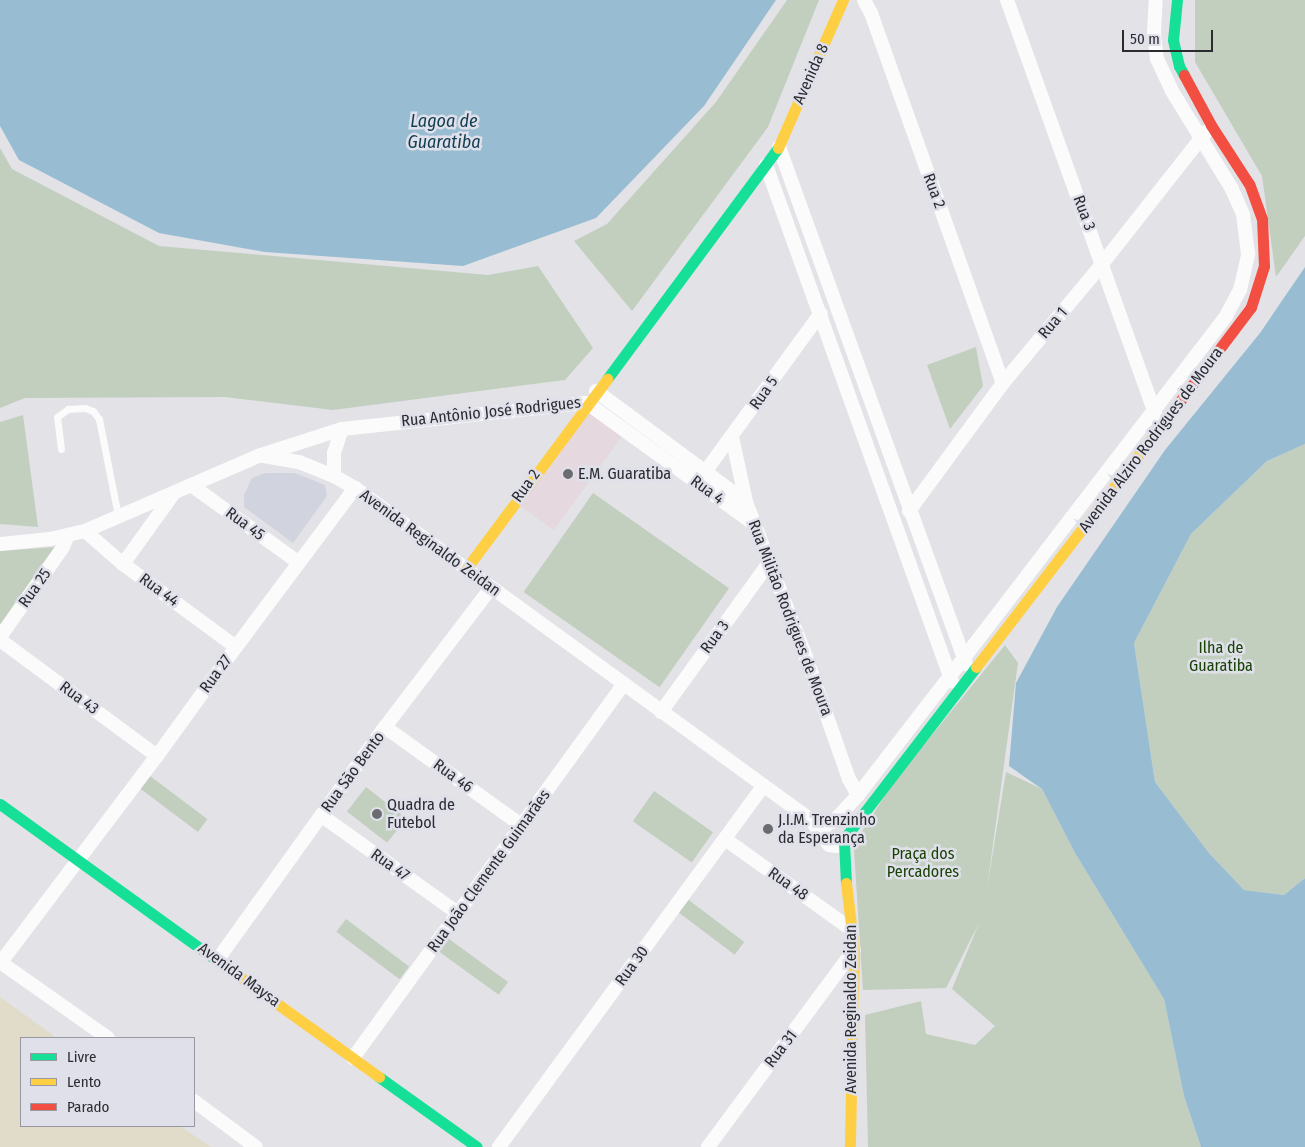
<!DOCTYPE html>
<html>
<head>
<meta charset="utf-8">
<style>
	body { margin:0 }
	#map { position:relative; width:1305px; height:1147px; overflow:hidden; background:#e2e2e7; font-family:"Fira Sans Condensed",sans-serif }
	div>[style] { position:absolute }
	.built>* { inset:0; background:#d1d3de }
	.education>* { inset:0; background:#e5d8df; transform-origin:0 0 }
	.green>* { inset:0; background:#c2cfbf; transform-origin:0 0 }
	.sand>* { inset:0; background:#e1dcca }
	.water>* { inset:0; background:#98bdd2 }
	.lane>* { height:7px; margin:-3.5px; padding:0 3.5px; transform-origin:3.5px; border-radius:3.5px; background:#fbfbfb }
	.street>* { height:14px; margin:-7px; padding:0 7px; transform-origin:7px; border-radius:7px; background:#fbfbfb }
	.fast>* { height:11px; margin:-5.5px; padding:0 5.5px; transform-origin:5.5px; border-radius:5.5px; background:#16e098 }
	.slow>* { height:11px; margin:-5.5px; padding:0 5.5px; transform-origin:5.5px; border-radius:5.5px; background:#ffcf43 }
	.jam>* { height:11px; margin:-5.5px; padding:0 5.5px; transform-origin:5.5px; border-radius:5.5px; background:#f24e42 }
	.dots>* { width:14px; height:14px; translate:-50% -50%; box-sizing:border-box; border:2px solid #dfe0ea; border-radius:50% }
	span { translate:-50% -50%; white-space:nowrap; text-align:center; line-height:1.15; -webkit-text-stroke:5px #dfe0ea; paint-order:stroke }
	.street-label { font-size:16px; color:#2b2c30 }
	.poi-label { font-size:16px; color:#2b2c30 }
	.left { translate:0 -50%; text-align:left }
	.park-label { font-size:16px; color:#184204 }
	.water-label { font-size:18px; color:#0f3d51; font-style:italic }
	.legend { position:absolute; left:20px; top:1037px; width:175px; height:90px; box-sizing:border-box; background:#dfe0ea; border:1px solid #9798a0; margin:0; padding:6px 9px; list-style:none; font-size:15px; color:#2b2c30 }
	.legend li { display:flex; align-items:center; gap:10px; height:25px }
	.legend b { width:25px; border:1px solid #9798a0 }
	.scale { position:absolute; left:1122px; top:30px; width:91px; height:22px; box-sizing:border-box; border:2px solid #2b2c30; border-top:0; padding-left:6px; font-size:15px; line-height:18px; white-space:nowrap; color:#2b2c30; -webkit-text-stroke:4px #dfe0ea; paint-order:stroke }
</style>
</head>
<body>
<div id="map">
	<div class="built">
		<i style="clip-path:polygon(265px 473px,295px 473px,325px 485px,327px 496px,293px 543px,244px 507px,244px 495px,252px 478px)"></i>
	</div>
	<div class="education">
		<i style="left:588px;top:408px;width:44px;height:119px;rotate:36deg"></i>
	</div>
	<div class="green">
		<i style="clip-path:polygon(787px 0,819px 0,768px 127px,632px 311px,574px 241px,607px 224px,716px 102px)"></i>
		<i style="clip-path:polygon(1195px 0,1305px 0,1305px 236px,1276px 277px,1262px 176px,1195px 62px)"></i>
		<i style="clip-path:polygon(0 148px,12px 169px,159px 246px,488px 275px,538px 266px,593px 348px,565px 380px,333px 410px,225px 397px,25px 398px,0 408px)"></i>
		<i style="clip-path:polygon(976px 347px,983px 386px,950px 429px,927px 365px)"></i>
		<i style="clip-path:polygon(23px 415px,38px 527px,0 524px,0 422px)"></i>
		<i style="clip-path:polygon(1305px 444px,1305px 878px,1284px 895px,1244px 890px,1209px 853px,1155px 782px,1134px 643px,1191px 534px,1267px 461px)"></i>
		<i style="left:593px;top:493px;width:166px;height:121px;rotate:35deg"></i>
		<i style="clip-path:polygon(56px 547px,0 627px,0 551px)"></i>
		<i style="clip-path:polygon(1005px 645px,1018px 663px,987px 888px,1006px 772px,1042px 789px,1075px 853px,1164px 999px,1184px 1096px,1201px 1147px,868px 1147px,865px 1015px,921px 1001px,926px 1034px,975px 1045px,995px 1026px,952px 989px,979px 923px,946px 988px,863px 990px,854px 850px,861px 833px,893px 783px)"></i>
		<i style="left:150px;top:776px;width:72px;height:16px;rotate:37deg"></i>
		<i style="left:366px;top:787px;width:51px;height:31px;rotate:38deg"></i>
		<i style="left:654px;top:791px;width:72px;height:37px;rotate:35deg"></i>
		<i style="left:686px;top:898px;width:73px;height:16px;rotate:37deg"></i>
		<i style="left:346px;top:919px;width:79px;height:16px;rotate:37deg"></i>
		<i style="left:449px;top:939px;width:73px;height:16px;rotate:36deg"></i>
	</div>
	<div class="sand">
		<i style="clip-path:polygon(0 997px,57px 1038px,21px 1038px,21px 1126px,180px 1126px,211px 1147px,0 1147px)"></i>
	</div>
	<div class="water">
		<i style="clip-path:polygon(0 0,776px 0,704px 106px,596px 218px,463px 266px,265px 252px,159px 233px,19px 160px,0 126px)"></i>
		<i style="clip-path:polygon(1305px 267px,1305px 444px,1267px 461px,1191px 534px,1134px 643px,1155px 782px,1209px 853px,1244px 890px,1284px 895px,1305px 878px,1305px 1147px,1201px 1147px,1184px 1096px,1164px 999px,1075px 853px,1042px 789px,1009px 766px,1016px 683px,1057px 607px,1165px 450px,1260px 333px)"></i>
	</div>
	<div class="lane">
		<i style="left:61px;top:449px;width:32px;rotate:-97deg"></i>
		<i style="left:57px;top:417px;width:14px;rotate:-36deg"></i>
		<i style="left:68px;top:409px;width:17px;rotate:-3deg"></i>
		<i style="left:85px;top:408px;width:9px;rotate:21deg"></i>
		<i style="left:93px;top:411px;width:10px;rotate:53deg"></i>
		<i style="left:99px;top:419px;width:99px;rotate:78.9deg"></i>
	</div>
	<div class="street">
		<i style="left:864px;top:0;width:15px;rotate:62deg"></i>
		<i style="left:871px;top:13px;width:393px;rotate:70.4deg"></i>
		<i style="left:1007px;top:0;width:442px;rotate:70.3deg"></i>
		<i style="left:779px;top:147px;width:550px;rotate:70.11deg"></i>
		<i style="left:766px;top:165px;width:549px;rotate:70.21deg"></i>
		<i style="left:596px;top:391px;width:187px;rotate:36.5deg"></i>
		<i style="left:732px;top:437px;width:66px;rotate:77.8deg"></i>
		<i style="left:746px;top:502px;width:166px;rotate:68.8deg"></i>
		<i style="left:806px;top:657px;width:129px;rotate:70.6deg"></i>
		<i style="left:849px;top:779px;width:18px;rotate:61deg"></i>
		<i style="left:264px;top:456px;width:36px;rotate:10deg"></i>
		<i style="left:299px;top:462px;width:38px;rotate:22deg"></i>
		<i style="left:334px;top:476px;width:24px;rotate:30deg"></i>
		<i style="left:355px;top:488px;width:564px;rotate:36.06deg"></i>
		<i style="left:811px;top:820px;width:20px;rotate:53deg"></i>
		<i style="left:334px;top:476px;width:23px;rotate:-90deg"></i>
		<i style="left:334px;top:453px;width:25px;rotate:-72deg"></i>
		<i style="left:697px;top:483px;width:210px;rotate:-53.9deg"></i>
		<i style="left:191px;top:485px;width:133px;rotate:35.8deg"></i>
		<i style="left:909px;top:511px;width:159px;rotate:-53.7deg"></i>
		<i style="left:1003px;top:383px;width:155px;rotate:-50.2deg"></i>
		<i style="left:1102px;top:264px;width:168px;rotate:-51.8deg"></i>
		<i style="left:85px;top:531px;width:50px;rotate:41deg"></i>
		<i style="left:123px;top:564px;width:140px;rotate:36.3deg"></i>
		<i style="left:0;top:544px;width:50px;rotate:-5.7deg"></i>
		<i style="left:50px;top:539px;width:36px;rotate:-13deg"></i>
		<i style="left:85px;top:531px;width:192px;rotate:-23.4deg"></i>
		<i style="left:261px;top:455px;width:85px;rotate:-17.8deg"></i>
		<i style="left:342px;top:429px;width:246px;rotate:-6.1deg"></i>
		<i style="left:587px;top:403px;width:206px;rotate:35.9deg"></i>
		<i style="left:123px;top:564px;width:87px;rotate:-54.3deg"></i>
		<i style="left:0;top:637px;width:110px;rotate:-55deg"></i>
		<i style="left:63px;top:547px;width:11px;rotate:-68deg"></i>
		<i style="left:0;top:640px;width:195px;rotate:36.5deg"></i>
		<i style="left:661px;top:712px;width:184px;rotate:-54.1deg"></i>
		<i style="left:385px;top:727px;width:168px;rotate:35.8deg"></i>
		<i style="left:322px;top:816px;width:168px;rotate:35.6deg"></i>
		<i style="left:833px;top:822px;width:37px;rotate:-47deg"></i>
		<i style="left:858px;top:795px;width:150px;rotate:-52.3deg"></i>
		<i style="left:950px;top:676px;width:454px;rotate:-52.5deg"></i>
		<i style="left:1226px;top:316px;width:30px;rotate:-62deg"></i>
		<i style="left:1240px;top:290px;width:37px;rotate:-77deg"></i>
		<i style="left:1248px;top:254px;width:40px;rotate:-97.1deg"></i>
		<i style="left:1243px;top:214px;width:27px;rotate:-114deg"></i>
		<i style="left:1232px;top:189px;width:115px;rotate:-121.5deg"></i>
		<i style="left:1172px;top:91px;width:35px;rotate:-115deg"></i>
		<i style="left:1157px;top:59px;width:26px;rotate:-97deg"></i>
		<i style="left:1154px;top:33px;width:33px;rotate:-87deg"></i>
		<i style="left:825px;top:827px;width:9px;rotate:103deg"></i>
		<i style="left:823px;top:836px;width:11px;rotate:56deg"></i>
		<i style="left:829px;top:845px;width:8px;rotate:7deg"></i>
		<i style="left:837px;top:846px;width:8px;rotate:-30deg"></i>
		<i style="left:725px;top:839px;width:156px;rotate:35.6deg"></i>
		<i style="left:218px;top:959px;width:286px;rotate:-54.3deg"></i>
		<i style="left:385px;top:727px;width:175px;rotate:-52.7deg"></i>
		<i style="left:0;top:962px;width:132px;rotate:35.1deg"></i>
		<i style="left:1px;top:962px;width:258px;rotate:-52.9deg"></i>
		<i style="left:157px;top:756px;width:135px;rotate:-54.1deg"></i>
		<i style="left:236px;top:647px;width:199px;rotate:-53.2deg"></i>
		<i style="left:353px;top:1058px;width:462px;rotate:-54.1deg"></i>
		<i style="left:194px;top:1101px;width:77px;rotate:36.6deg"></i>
		<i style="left:499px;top:1147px;width:447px;rotate:-53.8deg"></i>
		<i style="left:708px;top:1147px;width:245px;rotate:-53.5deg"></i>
	</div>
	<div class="fast">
		<i style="left:1177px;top:0;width:40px;rotate:95.7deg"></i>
		<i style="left:1173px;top:40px;width:27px;rotate:77deg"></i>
		<i style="left:1179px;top:66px;width:10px;rotate:61deg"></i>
		<i style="left:607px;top:379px;width:287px;rotate:-53.5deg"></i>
		<i style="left:0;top:804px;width:265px;rotate:35.8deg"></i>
		<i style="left:846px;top:883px;width:41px;rotate:-92.8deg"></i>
		<i style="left:844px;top:842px;width:8px;rotate:-67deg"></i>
		<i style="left:847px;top:835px;width:212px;rotate:-52.5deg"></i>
		<i style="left:379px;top:1077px;width:120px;rotate:35.5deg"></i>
	</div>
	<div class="slow">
		<i style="left:778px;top:148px;width:162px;rotate:-66.3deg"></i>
		<i style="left:466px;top:569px;width:237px;rotate:-53.4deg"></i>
		<i style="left:976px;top:667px;width:289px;rotate:-52.5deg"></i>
		<i style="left:846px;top:883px;width:67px;rotate:83.2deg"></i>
		<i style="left:854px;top:950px;width:197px;rotate:91.2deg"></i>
		<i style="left:215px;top:959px;width:202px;rotate:35.7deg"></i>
	</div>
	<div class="jam">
		<i style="left:1152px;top:438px;width:164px;rotate:-52.9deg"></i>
		<i style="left:1251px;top:307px;width:43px;rotate:-72.4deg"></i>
		<i style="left:1264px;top:266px;width:47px;rotate:-92.4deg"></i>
		<i style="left:1262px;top:219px;width:37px;rotate:-110deg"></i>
		<i style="left:1249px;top:184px;width:70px;rotate:-122.8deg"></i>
		<i style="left:1211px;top:125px;width:57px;rotate:-118.4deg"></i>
	</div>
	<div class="dots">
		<i style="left:568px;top:474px;background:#6b6c70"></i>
		<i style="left:377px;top:814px;background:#6b6c70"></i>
		<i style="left:768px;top:829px;background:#6b6c70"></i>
	</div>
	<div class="street-label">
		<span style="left:811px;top:74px;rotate:-66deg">Avenida 8</span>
		<span style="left:934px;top:191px;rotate:70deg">Rua 2</span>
		<span style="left:1084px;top:213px;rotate:70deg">Rua 3</span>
		<span style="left:1053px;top:323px;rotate:-50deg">Rua 1</span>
		<span style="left:764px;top:393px;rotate:-55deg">Rua 5</span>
		<span style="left:491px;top:412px;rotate:-6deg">Rua Antônio José Rodrigues</span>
		<span style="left:1151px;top:440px;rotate:-53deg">Avenida Alziro Rodrigues de Moura</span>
		<span style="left:526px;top:486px;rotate:-54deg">Rua 2</span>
		<span style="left:707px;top:490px;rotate:36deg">Rua 4</span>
		<span style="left:245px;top:524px;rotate:36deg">Rua 45</span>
		<span style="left:430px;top:543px;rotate:36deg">Avenida Reginaldo Zeidan</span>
		<span style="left:35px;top:588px;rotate:-55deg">Rua 25</span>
		<span style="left:159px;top:590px;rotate:36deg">Rua 44</span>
		<span style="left:790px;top:618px;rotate:69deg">Rua Militão Rodrigues de Moura</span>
		<span style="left:715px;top:637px;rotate:-54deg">Rua 3</span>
		<span style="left:216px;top:674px;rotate:-54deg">Rua 27</span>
		<span style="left:79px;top:698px;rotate:36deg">Rua 43</span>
		<span style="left:353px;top:772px;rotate:-54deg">Rua São Bento</span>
		<span style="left:453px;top:776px;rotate:36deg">Rua 46</span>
		<span style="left:390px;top:865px;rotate:35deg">Rua 47</span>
		<span style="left:489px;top:871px;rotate:-54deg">Rua João Clemente Guimarães</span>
		<span style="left:788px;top:884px;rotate:35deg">Rua 48</span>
		<span style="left:632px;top:966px;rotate:-54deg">Rua 30</span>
		<span style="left:239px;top:975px;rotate:36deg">Avenida Maysa</span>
		<span style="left:851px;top:1009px;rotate:-90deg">Avenida Reginaldo Zeidan</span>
		<span style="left:781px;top:1049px;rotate:-53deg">Rua 31</span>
	</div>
	<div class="poi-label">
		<span class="left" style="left:578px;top:474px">E.M. Guaratiba</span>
		<span class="left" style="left:387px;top:814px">Quadra de<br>Futebol</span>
		<span class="left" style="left:778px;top:829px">J.I.M. Trenzinho<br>da Esperança</span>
	</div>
	<div class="park-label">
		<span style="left:1221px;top:657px">Ilha de<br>Guaratiba</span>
		<span style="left:923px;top:863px">Praça dos<br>Percadores</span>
	</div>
	<div class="water-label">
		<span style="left:444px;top:132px">Lagoa de<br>Guaratiba</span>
	</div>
	<ul class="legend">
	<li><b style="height:6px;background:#16e098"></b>Livre</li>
	<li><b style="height:6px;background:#ffcf43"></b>Lento</li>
	<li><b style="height:6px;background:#f24e42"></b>Parado</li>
	</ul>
	<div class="scale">50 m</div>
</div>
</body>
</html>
